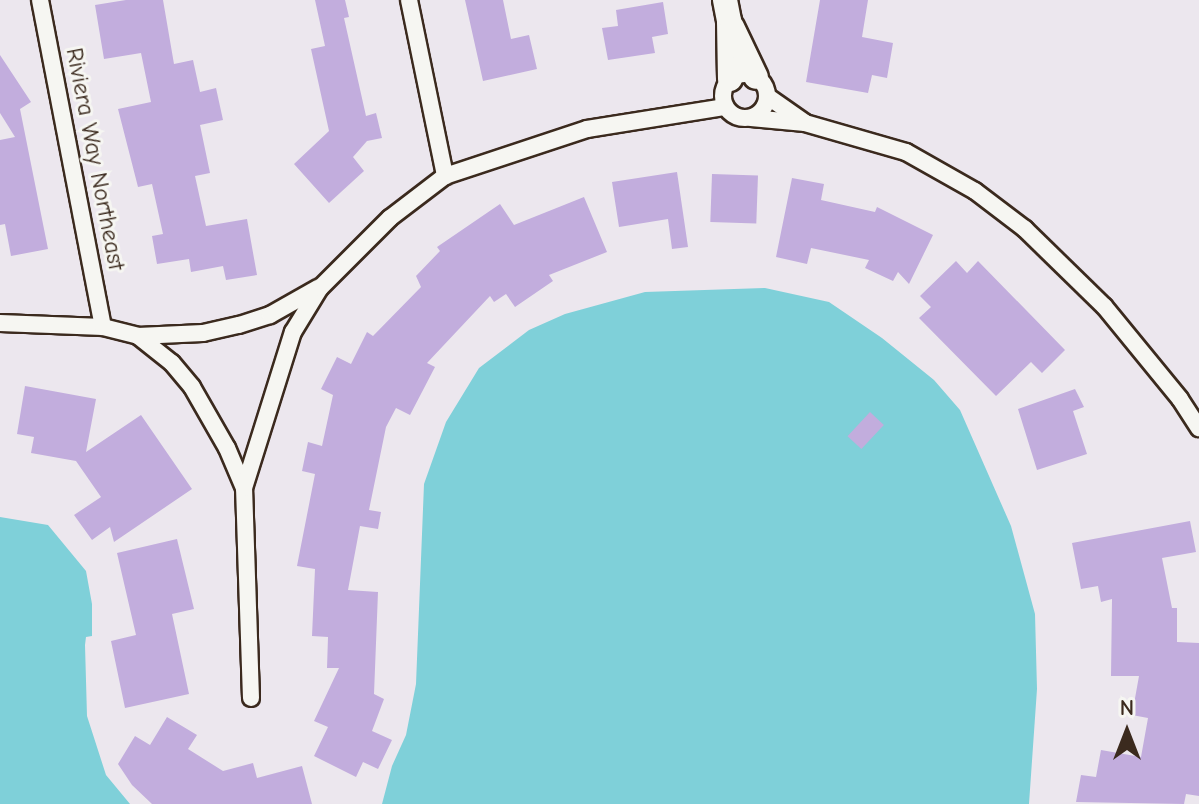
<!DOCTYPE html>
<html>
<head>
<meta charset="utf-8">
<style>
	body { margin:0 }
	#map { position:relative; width:1199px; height:804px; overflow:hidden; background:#ece7ee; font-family:"Comic Neue",sans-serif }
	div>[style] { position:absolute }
	.water>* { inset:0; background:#7fd0d9 }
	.building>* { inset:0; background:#c2addd; transform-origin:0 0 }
	.roads { filter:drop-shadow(2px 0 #3b2a1e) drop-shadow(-2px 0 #3b2a1e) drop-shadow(0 2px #3b2a1e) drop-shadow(0 -2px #3b2a1e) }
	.street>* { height:16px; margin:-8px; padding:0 8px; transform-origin:8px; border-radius:8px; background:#f6f6f2 }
	.street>.ring { margin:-8px; padding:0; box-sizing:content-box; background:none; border:16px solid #f6f6f2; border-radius:50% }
	.secondary>* { height:24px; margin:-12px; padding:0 12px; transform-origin:12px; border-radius:12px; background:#f6f6f2 }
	span { translate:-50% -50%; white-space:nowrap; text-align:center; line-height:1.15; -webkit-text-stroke:6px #f6f6f2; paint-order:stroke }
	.street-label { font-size:24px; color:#3b2a1e }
	.north { position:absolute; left:1087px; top:692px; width:80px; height:80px; -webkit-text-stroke:6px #f6f6f2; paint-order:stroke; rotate:0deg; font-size:22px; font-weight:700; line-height:32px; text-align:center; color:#3b2a1e }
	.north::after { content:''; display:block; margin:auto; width:28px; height:36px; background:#3b2a1e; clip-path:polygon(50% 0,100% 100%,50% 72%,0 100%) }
</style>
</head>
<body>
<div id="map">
	<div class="water">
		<i style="clip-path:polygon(765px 288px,829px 302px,882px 338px,934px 380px,960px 410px,1011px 526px,1035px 614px,1037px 689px,1029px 804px,382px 804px,392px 766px,406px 735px,416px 684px,424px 484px,446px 422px,479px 368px,529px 330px,565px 314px,645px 292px)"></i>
		<i style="clip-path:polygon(0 517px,48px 525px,86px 571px,92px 604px,92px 636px,86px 637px,85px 645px,87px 716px,106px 775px,130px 804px,0 804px)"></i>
	</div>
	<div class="building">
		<i style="clip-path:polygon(126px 0,163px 0,174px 64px,193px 60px,200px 92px,216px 88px,223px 120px,200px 125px,210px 173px,195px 176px,206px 226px,247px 219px,257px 275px,226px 280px,223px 266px,191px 272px,189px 259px,157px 264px,152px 236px,163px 234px,152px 184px,138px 187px,118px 109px,151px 102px,141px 53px,104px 59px,95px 5px)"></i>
		<i style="clip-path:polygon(315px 0,345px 0,349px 17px,344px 18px,366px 116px,376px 113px,382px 138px,367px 141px,353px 157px,364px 171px,329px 203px,294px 164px,329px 131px,311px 49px,325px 46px)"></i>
		<i style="clip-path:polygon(465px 0,503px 0,511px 39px,529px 35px,537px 69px,483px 81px)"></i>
		<i style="clip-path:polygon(820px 0,868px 0,862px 37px,893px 43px,887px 78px,872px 75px,868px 93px,806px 82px)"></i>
		<i style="clip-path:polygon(663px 2px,668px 34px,652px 37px,655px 53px,608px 60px,602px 28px,618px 26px,616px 10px)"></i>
		<i style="clip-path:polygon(0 55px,31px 102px,20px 109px,48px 249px,11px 256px,5px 224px,0 225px,0 140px,15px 137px,0 113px)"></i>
		<i style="clip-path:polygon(677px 172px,688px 247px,672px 249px,668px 219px,619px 227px,612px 182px)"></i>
		<i style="left:712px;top:174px;width:46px;height:48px;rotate:2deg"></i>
		<i style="clip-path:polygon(792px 178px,824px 184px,821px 200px,875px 212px,877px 207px,933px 235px,909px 284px,898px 272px,893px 281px,865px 268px,869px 260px,811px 248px,807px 264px,776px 257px)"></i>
		<i style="clip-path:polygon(584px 197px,607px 252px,549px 275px,553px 281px,515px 307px,506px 294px,494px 302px,490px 296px,427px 363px,435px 367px,410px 415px,396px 408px,386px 427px,369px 510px,381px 512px,378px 529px,360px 526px,348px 590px,378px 592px,374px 694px,384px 699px,372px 731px,392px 740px,378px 769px,363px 762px,356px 777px,314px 756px,328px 727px,314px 721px,339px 668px,327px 668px,328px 637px,312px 636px,315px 569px,297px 566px,315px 474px,302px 471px,308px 442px,322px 446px,333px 395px,321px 389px,337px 357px,351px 364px,367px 332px,373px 336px,421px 287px,416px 276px,440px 251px,437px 247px,500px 204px,514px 225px)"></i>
		<i style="clip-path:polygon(956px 261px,967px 273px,978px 261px,1065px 350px,1042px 373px,1031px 362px,996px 396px,919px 318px,931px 307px,920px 296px)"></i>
		<i style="clip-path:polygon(25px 386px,96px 399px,86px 452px,141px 415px,192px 489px,114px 542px,110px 527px,92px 540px,74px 515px,101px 497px,76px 461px,31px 453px,34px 437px,17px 434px)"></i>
		<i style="clip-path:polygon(1075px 389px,1084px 407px,1073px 411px,1087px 454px,1037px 470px,1018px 409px)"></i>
		<i style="left:870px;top:412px;width:19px;height:33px;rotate:43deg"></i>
		<i style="clip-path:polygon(1190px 521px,1196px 552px,1162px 558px,1172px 608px,1177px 608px,1177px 642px,1199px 643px,1199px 796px,1186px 794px,1184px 804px,1076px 802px,1081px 775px,1096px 777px,1101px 750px,1141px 757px,1148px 718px,1132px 715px,1139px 676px,1111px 676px,1112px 599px,1101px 602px,1098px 586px,1081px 589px,1072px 543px)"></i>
		<i style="clip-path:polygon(177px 539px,194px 609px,172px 614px,189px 694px,125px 708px,111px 641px,136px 635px,117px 553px)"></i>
		<i style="clip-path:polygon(167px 717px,197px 735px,188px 749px,223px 771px,253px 763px,257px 778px,302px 766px,312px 804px,152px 804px,132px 785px,118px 764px,135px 736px,150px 745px)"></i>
	</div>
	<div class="roads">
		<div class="street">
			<i style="left:40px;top:0;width:333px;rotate:79.1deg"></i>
			<i style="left:409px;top:0;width:180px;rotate:78.4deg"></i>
			<i class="ring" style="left:723px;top:74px;width:28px;height:28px"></i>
			<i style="left:767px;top:96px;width:45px;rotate:35.1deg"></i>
			<i style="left:751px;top:118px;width:54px;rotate:5.3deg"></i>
			<i style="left:805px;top:123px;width:105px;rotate:16deg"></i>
			<i style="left:906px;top:152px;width:79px;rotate:29.5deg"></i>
			<i style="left:975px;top:191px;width:63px;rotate:37.2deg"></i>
			<i style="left:1025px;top:229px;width:110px;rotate:44.3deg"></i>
			<i style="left:1104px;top:306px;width:120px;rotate:50.7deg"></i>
			<i style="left:1180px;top:399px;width:35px;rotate:57deg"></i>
			<i style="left:0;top:323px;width:103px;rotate:2.2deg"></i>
			<i style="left:103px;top:327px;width:36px;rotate:14deg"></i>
			<i style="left:138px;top:336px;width:43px;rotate:38.5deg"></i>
			<i style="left:172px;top:363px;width:31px;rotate:50deg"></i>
			<i style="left:192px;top:387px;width:70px;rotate:60.2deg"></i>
			<i style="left:227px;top:448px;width:43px;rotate:67deg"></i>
			<i style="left:138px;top:336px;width:65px;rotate:-2.6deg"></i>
			<i style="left:203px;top:333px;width:37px;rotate:-13deg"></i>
			<i style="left:239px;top:325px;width:33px;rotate:-18deg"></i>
			<i style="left:270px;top:315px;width:55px;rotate:-29.4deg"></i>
			<i style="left:251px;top:698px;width:210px;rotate:-91.9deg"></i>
			<i style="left:244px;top:488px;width:164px;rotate:-72.6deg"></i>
			<i style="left:293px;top:332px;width:52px;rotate:-58.5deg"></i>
			<i style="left:320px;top:288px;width:99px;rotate:-45deg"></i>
			<i style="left:390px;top:218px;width:69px;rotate:-37.4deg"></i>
			<i style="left:445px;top:176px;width:150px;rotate:-18.3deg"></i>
			<i style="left:587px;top:129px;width:140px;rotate:-9.1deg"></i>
		</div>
		<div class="secondary">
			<i style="left:725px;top:0;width:21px;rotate:79deg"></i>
			<i style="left:729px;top:21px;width:58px;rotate:89deg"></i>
			<i style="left:732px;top:27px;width:55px;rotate:64.4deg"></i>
		</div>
	</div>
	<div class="street-label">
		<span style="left:95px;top:159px;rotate:79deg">Riviera Way Northeast</span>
	</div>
	<div class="north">N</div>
</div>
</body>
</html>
